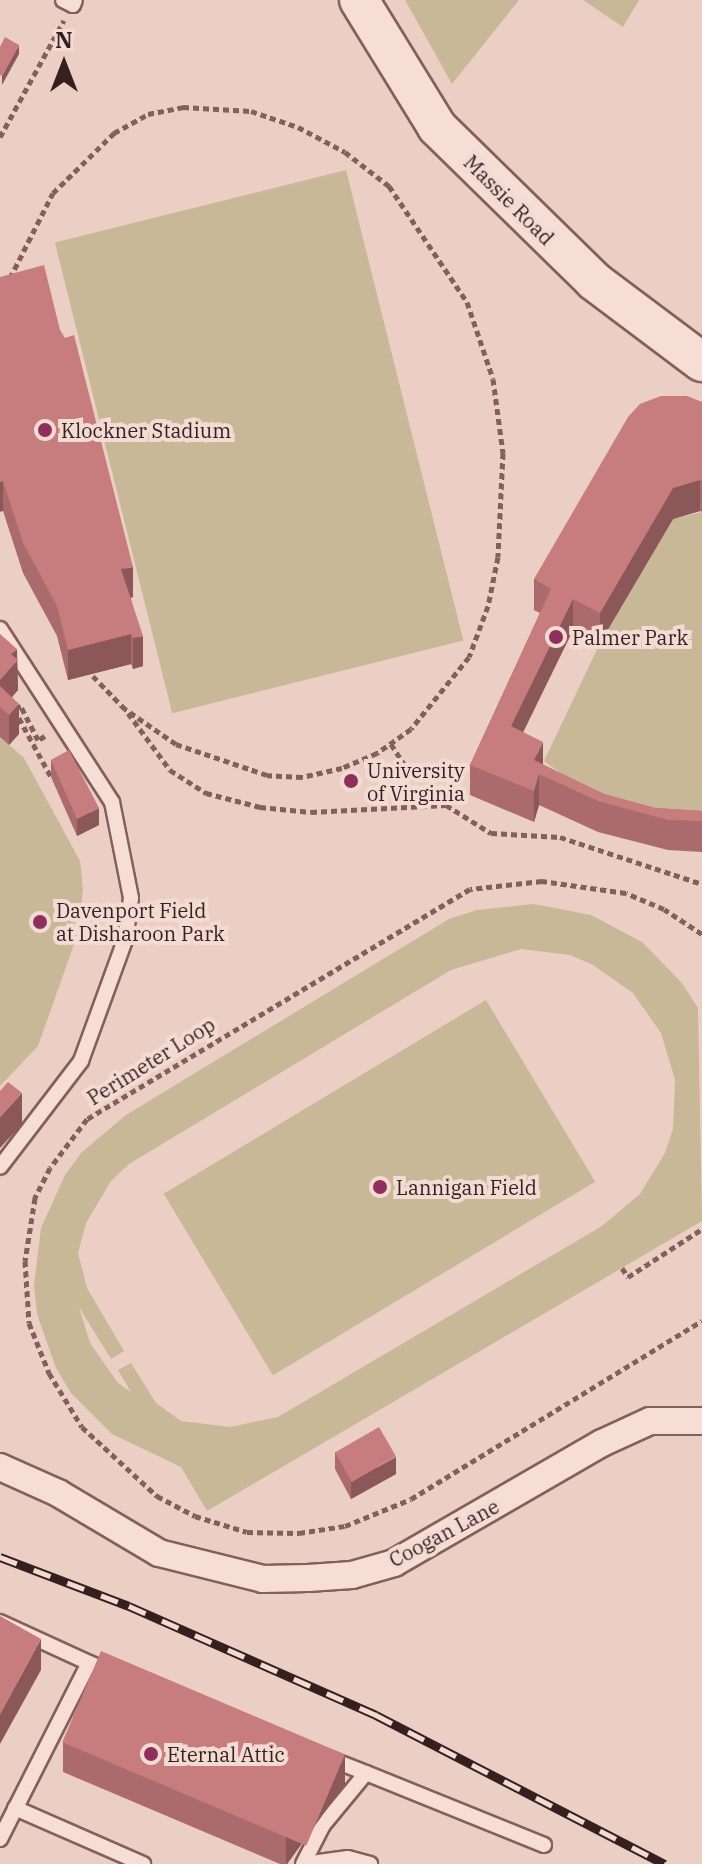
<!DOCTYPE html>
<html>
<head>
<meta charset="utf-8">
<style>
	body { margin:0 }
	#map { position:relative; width:702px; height:1864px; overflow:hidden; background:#ebcec4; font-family:"IBM Plex Serif",serif }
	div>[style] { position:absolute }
	.green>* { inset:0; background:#c8b898; transform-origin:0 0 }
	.path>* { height:5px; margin-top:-2.5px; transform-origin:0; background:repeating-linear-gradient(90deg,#845f5b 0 6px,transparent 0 10px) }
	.roads { filter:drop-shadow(2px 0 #845f5b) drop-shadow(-2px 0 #845f5b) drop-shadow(0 2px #845f5b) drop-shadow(0 -2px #845f5b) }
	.lane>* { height:14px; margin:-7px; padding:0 7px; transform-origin:7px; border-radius:7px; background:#f6ded6 }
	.street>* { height:26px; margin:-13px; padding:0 13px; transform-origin:13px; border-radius:13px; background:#f6ded6 }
	.secondary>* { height:38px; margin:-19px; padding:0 19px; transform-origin:19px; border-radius:19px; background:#f6ded6 }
	.rail>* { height:9px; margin-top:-4.5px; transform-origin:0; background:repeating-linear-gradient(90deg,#f3dbd3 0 18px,#351f1f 0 36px); box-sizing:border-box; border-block:2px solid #351f1f }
	.wall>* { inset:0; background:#ab6b6c }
	.shaded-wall>* { inset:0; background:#8b5758; transform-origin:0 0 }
	.building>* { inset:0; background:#c77c7e; transform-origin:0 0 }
	.dots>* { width:22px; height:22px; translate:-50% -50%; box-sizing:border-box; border:4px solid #f3dbd3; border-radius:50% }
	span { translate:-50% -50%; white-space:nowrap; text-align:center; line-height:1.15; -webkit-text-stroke:8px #f3dbd3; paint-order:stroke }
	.street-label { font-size:20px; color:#351f1f }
	.poi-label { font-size:20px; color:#351f1f }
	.left { translate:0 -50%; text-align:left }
	.north { position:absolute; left:24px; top:24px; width:80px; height:80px; -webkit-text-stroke:6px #f3dbd3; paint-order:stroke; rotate:0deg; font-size:22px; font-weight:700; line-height:32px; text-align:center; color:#351f1f }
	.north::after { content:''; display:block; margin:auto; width:28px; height:36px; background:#351f1f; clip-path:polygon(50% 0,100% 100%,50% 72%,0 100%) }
</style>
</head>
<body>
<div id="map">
	<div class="green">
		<i style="clip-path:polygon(405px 0,519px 0,452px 84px)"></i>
		<i style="clip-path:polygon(583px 0,639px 0,623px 27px)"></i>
		<i style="left:346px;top:170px;width:485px;height:300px;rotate:76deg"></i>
		<i style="clip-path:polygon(702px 512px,702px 822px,587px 793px,544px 761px,600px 643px,673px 519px)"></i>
		<i style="clip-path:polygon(0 737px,24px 758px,80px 861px,83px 890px,78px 933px,38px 1046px,0 1086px)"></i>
		<i style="clip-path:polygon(evenodd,534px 904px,591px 915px,642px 942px,682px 983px,698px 1008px,702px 1221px,207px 1511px,181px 1467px,112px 1434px,71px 1393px,56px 1368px,37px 1314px,34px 1285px,41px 1228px,65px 1175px,82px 1152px,126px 1115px,449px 919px,477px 910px,534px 904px,521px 949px,570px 955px,593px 965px,633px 993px,661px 1033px,675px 1080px,673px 1129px,665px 1153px,640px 1194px,602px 1226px,278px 1417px,230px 1427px,181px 1421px,156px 1403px,131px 1363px,118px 1370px,131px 1392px,118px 1383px,90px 1343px,79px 1307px,111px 1359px,124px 1351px,87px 1288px,78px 1253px,86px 1223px,111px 1181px,129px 1164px,451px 970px,521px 949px)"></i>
		<i style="left:486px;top:1000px;width:212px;height:376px;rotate:59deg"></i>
	</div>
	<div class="path">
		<i style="left:0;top:137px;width:133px;rotate:-61.3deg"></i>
		<i style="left:10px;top:278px;width:95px;rotate:-63.2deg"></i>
		<i style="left:53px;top:193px;width:86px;rotate:-44.5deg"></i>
		<i style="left:114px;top:133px;width:39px;rotate:-29deg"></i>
		<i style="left:148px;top:114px;width:36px;rotate:-11deg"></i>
		<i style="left:183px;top:107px;width:68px;rotate:3.4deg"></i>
		<i style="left:251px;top:111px;width:50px;rotate:18.8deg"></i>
		<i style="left:298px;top:127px;width:53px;rotate:28deg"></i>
		<i style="left:345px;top:152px;width:56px;rotate:37.7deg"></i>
		<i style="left:389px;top:186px;width:140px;rotate:56.1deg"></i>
		<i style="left:467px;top:302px;width:81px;rotate:71.3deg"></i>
		<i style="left:493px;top:379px;width:75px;rotate:82.3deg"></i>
		<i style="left:503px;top:453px;width:104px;rotate:92.8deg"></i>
		<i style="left:498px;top:557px;width:50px;rotate:101.5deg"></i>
		<i style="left:488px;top:606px;width:54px;rotate:110.4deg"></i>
		<i style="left:469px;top:657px;width:92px;rotate:128.9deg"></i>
		<i style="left:411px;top:729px;width:42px;rotate:144.8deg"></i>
		<i style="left:377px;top:753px;width:38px;rotate:157deg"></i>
		<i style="left:342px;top:768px;width:41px;rotate:167.3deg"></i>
		<i style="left:302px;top:777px;width:35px;rotate:-177deg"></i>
		<i style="left:267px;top:775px;width:96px;rotate:-161.2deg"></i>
		<i style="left:176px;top:744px;width:62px;rotate:-145.5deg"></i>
		<i style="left:125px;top:709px;width:49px;rotate:-134.2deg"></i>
		<i style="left:128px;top:713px;width:71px;rotate:53.6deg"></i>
		<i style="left:170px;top:770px;width:43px;rotate:32.6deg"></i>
		<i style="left:206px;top:793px;width:56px;rotate:14.5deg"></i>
		<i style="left:260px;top:807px;width:51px;rotate:5.6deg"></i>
		<i style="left:311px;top:812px;width:135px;rotate:-3deg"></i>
		<i style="left:446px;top:805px;width:53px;rotate:31.9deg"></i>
		<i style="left:491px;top:833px;width:69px;rotate:3.3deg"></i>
		<i style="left:560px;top:837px;width:150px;rotate:18.3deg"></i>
		<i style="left:45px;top:736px;width:8px;rotate:150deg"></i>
		<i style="left:38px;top:740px;width:38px;rotate:-117deg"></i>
		<i style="left:21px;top:706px;width:8px;rotate:157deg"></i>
		<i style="left:14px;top:709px;width:77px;rotate:61.4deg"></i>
		<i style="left:391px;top:744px;width:37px;rotate:57deg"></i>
		<i style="left:702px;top:934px;width:45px;rotate:-146.7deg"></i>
		<i style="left:664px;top:909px;width:41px;rotate:-157.2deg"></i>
		<i style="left:626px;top:893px;width:85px;rotate:-171.9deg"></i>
		<i style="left:542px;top:881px;width:72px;rotate:173.7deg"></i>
		<i style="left:470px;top:889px;width:447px;rotate:149deg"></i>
		<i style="left:87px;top:1119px;width:61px;rotate:127.1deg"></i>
		<i style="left:50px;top:1168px;width:34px;rotate:117deg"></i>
		<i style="left:35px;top:1198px;width:64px;rotate:99deg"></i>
		<i style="left:25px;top:1261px;width:62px;rotate:86.3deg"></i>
		<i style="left:29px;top:1323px;width:54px;rotate:68.2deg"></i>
		<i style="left:49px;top:1373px;width:63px;rotate:58.6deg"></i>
		<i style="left:82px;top:1427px;width:102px;rotate:42.6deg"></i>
		<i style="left:157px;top:1496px;width:43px;rotate:27.8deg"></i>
		<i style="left:195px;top:1516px;width:54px;rotate:17.1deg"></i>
		<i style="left:247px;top:1532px;width:52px;rotate:1.1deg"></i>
		<i style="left:299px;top:1533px;width:47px;rotate:-8.7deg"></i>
		<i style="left:345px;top:1526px;width:71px;rotate:-22.2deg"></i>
		<i style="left:411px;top:1499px;width:341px;rotate:-31.5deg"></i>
		<i style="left:622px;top:1268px;width:11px;rotate:56deg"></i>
		<i style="left:628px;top:1277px;width:88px;rotate:-33deg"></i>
	</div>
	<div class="roads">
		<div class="lane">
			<i style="left:63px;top:0;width:11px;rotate:27deg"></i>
			<i style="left:73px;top:5px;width:5px;rotate:-68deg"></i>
			<i style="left:0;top:629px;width:206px;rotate:57.1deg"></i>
			<i style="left:112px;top:802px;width:98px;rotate:78.8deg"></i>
			<i style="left:131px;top:898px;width:42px;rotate:98.1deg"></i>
			<i style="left:125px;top:940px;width:129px;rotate:110deg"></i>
			<i style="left:81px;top:1061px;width:133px;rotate:127.4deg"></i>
			<i style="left:0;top:1622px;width:98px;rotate:24.7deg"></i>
			<i style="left:366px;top:1773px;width:192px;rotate:22deg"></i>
			<i style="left:15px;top:1808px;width:140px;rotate:23.6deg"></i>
			<i style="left:0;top:1839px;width:197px;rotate:-63.2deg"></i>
			<i style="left:89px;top:1663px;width:25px;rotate:21deg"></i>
			<i style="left:303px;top:1864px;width:44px;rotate:-62.9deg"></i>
			<i style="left:323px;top:1825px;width:67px;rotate:-50.4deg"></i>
			<i style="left:366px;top:1773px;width:41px;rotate:-158.5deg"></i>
			<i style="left:304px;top:1864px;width:44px;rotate:-7.8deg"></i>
			<i style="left:348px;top:1858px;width:23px;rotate:15deg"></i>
		</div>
		<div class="street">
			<i style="left:0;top:1467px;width:64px;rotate:24.1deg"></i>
			<i style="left:58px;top:1493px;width:117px;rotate:30.7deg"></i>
			<i style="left:159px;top:1553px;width:107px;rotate:14deg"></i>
			<i style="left:263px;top:1579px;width:45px;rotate:-1.3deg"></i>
			<i style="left:308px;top:1578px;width:44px;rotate:-3.9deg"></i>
			<i style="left:352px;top:1575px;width:44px;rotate:-15.9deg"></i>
			<i style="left:394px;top:1563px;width:240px;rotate:-30deg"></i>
			<i style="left:602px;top:1443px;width:53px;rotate:-24.6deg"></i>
			<i style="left:650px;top:1421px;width:52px"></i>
		</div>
		<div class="secondary">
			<i style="left:359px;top:0;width:149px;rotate:58.4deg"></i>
			<i style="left:437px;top:127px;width:220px;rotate:44.4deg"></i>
			<i style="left:594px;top:281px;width:135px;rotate:36.9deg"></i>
		</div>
	</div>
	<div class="rail">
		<i style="left:0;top:1557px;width:138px;rotate:20.8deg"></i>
		<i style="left:129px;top:1606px;width:270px;rotate:23.8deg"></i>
		<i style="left:376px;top:1715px;width:325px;rotate:27.3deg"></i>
	</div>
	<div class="wall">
		<i style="clip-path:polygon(0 277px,60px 330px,133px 597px,131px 598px,143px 666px,133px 669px,131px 664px,68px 680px,57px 636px,23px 573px,3px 511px,0 512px)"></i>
		<i style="clip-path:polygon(702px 402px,702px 512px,700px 511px,673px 519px,600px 643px,573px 630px,523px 732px,543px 765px,604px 794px,655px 808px,702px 811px,702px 852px,668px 850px,598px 832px,539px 805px,534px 822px,470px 795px,470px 765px,540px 613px,534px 610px,534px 579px)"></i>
		<i style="clip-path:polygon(0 634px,17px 659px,18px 690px,12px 697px,19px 734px,9px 745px,0 737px)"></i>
		<i style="clip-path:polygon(51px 760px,99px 825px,77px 836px,51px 777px)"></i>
		<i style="clip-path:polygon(335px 1452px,396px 1474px,351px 1499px,335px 1469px)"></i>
		<i style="clip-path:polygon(63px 1742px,345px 1784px,287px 1864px,280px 1864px,63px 1772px)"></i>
	</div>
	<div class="shaded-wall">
		<i style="clip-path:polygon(19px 45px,19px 54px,2px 85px,2px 76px)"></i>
		<i style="clip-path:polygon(700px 480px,700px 511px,673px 519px,600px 643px,600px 613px,673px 488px)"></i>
		<i style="left:3px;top:481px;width:30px;height:3px;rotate:90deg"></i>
		<i style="clip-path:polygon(133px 567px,133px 597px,121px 600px,121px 569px)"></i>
		<i style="clip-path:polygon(573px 599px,573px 630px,511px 757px,511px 726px)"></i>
		<i style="clip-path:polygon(131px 634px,131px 664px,68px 680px,68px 650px)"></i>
		<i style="clip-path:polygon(143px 636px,143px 666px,133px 669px,133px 638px)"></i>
		<i style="clip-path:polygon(17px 649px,18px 690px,2px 708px,0 707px,0 680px,11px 654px)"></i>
		<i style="clip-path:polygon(19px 704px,19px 734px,9px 745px,9px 715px)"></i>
		<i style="clip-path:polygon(543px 742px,543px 772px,539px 774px,539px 805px,534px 822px,534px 760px)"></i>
		<i style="clip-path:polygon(99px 808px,99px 825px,77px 836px,77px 819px)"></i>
		<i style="clip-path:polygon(22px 1093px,22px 1124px,0 1148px,0 1117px)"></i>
		<i style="clip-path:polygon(396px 1457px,396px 1474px,351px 1499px,351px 1482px)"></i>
		<i style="clip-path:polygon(41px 1639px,41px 1670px,0 1744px,0 1714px)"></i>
		<i style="clip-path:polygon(345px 1754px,345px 1784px,287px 1864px,286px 1864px,286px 1836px)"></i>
	</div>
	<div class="building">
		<i style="clip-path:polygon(5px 37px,19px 45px,2px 76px,0 75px,0 47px)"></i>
		<i style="clip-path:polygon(44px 265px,60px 330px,65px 338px,74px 335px,133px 567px,121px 569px,143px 636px,133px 638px,131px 634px,68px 650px,57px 606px,23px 543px,3px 481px,0 482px,0 277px)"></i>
		<i style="clip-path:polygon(661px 396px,687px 396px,702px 402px,702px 481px,700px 480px,673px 488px,600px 613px,573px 599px,511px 726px,543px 742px,534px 760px,604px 794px,655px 808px,702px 811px,702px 821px,668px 820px,598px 801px,539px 774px,534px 791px,470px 765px,551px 589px,534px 579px,628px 417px,640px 404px)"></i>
		<i style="clip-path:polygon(0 634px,17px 649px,11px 654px,18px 660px,0 680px)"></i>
		<i style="clip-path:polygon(0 686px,19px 704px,9px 715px,0 707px)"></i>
		<i style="clip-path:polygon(69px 750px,99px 808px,77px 819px,51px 760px)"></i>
		<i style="clip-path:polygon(8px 1082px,22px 1093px,0 1117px,0 1091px)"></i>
		<i style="left:379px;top:1427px;width:34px;height:51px;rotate:60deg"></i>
		<i style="clip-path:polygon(0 1616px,41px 1639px,0 1714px)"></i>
		<i style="left:101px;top:1651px;width:265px;height:99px;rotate:23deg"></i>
	</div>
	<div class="dots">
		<i style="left:45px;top:430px;background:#8f2f5b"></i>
		<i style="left:556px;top:637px;background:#8f2f5b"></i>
		<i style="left:351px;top:781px;background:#8f2f5b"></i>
		<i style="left:40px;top:922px;background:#8f2f5b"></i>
		<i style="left:380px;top:1187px;background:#8f2f5b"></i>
		<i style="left:151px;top:1754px;background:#8f2f5b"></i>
	</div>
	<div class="street-label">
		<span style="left:509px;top:200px;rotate:45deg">Massie Road</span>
		<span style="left:151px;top:1061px;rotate:-32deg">Perimeter Loop</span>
		<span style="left:444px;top:1533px;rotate:-28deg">Coogan Lane</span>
	</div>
	<div class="poi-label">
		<span class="left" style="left:61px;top:430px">Klockner Stadium</span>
		<span class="left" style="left:572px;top:637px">Palmer Park</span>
		<span class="left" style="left:367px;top:782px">University<br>of Virginia</span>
		<span class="left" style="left:56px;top:922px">Davenport Field<br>at Disharoon Park</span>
		<span class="left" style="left:396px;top:1187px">Lannigan Field</span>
		<span class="left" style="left:167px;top:1754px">Eternal Attic</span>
	</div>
	<div class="north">N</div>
</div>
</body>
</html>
